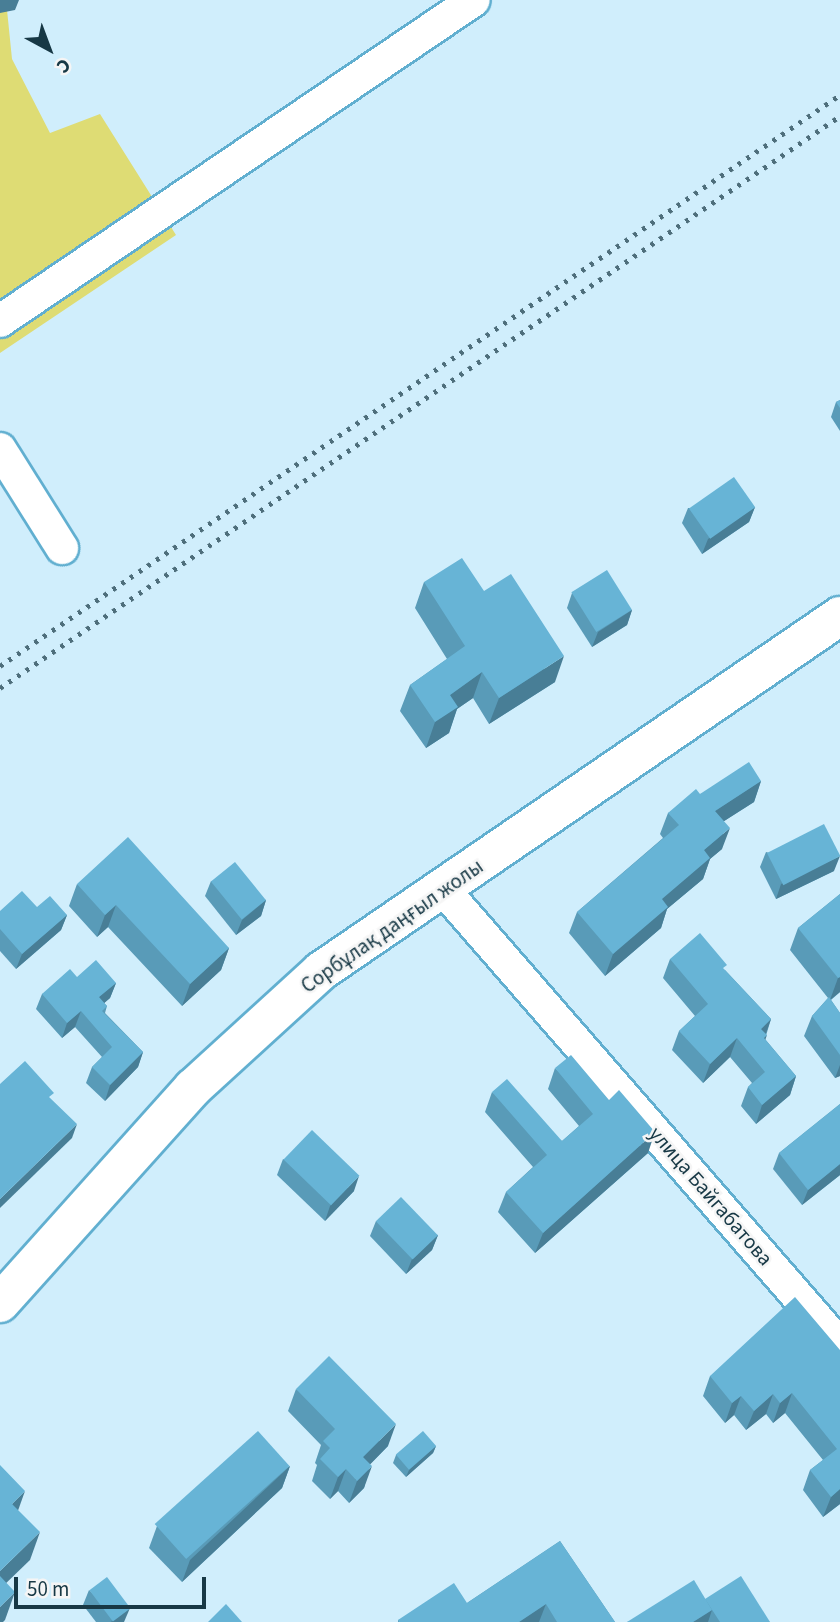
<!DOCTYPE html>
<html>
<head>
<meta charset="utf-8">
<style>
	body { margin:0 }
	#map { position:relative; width:840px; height:1622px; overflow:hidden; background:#d0eefc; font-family:"Source Sans 3",sans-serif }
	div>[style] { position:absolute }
	.green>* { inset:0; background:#dedc74 }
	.roads { filter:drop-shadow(2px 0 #61afd0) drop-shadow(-2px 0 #61afd0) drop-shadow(0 2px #61afd0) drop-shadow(0 -2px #61afd0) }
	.street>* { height:32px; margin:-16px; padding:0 16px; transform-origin:16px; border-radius:16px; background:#fff }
	.primary>* { height:38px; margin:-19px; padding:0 19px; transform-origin:19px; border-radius:19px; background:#fff }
	.rail>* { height:5px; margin-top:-2.5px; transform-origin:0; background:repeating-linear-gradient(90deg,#4e6e7b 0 3.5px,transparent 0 10.5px) }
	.wall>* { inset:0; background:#599bb8 }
	.shaded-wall>* { inset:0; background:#487e96 }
	.building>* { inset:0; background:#67b4d6; transform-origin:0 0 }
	span { translate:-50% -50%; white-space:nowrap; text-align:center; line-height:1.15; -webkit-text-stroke:5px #f5f5f5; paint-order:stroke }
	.street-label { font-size:21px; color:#173845 }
	.north { position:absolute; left:14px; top:14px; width:70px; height:70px; -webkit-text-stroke:5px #f5f5f5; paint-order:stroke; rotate:139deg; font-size:19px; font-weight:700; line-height:28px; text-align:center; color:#173845 }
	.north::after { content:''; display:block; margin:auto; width:24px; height:32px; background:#173845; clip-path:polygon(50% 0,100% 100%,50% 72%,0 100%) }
	.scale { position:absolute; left:14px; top:1577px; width:192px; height:32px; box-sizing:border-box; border:4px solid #173845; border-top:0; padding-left:9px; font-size:21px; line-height:24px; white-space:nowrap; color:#173845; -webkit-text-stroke:5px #f5f5f5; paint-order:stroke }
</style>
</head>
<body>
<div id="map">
	<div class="green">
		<i style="clip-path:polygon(0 0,6px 0,12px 59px,50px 133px,100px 114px,176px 235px,0 353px)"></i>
	</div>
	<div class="roads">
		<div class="street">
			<i style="left:0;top:321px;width:572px;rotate:-34.11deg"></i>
			<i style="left:0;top:449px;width:117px;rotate:57.9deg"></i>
			<i style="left:443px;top:889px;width:605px;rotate:48.96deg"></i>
		</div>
		<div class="primary">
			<i style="left:0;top:1303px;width:289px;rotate:-48.1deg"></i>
			<i style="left:193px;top:1088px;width:173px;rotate:-42.4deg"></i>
			<i style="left:321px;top:971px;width:629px;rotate:-34.37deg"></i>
		</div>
	</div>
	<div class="rail">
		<i style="left:0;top:666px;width:1016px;rotate:-34.21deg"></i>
		<i style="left:0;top:688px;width:1016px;rotate:-34.25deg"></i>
	</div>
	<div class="wall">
		<i style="clip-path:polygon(840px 400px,840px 431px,831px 417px,836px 402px)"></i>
		<i style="clip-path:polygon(755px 507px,749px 522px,702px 554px,682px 523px,688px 508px)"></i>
		<i style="clip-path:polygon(424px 582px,484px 591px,555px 682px,489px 724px,473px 698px,457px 709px,449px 733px,426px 748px,400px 711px,410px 685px,447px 659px,415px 608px)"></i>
		<i style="clip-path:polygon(572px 593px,632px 610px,627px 625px,592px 647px,567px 608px)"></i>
		<i style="clip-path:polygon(761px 781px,754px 802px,724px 821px,722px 849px,710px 859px,703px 879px,667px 909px,661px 928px,605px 976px,569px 933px,577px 912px,663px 838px,660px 834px,668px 813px,700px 794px)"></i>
		<i style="clip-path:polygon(766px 852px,834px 871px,776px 899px,760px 867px)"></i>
		<i style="clip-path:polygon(211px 881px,266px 900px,261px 916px,236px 935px,205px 896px)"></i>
		<i style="clip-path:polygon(77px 884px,229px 948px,221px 970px,182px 1006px,108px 927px,97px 937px,69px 906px)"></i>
		<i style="clip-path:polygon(840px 894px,840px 992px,831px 1000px,840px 1013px,840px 1076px,835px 1078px,804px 1036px,812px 1016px,828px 998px,790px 950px,798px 928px)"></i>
		<i style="clip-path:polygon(37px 907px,67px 915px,61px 930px,16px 969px,0 951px,0 911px)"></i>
		<i style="clip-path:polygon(670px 959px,725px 970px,771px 1019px,765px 1039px,796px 1076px,790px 1095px,756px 1124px,741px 1106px,748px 1087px,752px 1083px,730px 1057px,703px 1083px,672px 1050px,679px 1031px,695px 1016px,663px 978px)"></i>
		<i style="clip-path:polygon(77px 977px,116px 983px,110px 998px,104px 1003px,107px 1006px,105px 1013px,143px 1052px,138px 1067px,105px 1101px,86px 1083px,92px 1067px,102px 1057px,75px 1027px,62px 1038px,36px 1009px,42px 994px)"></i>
		<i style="clip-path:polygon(555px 1068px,648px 1153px,535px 1253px,498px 1212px,506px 1192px,533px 1167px,485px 1112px,492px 1092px,562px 1141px,579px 1126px,548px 1089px)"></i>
		<i style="clip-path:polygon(840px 1104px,840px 1175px,802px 1205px,773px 1169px,779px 1153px)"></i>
		<i style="clip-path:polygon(283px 1159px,354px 1191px,325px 1221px,277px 1175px)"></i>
		<i style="clip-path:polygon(376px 1221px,438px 1235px,432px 1250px,406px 1274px,370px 1236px)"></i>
		<i style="clip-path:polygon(840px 1350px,840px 1504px,823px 1517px,803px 1490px,810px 1470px,823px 1460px,785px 1413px,773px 1423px,766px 1414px,746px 1430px,734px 1415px,725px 1423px,703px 1396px,710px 1376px)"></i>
		<i style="clip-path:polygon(296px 1389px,388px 1446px,370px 1464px,364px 1488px,349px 1503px,338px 1491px,330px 1499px,312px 1481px,317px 1465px,315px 1463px,321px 1445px,288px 1411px)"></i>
		<i style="clip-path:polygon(436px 1446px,433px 1453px,406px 1477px,393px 1463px,396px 1455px)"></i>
		<i style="clip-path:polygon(290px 1466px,282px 1488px,182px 1582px,149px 1548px,157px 1526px)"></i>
		<i style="clip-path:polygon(560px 1541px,615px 1622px,398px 1622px,398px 1620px,467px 1603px)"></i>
		<i style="clip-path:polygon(89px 1590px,124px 1622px,96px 1622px,83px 1605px)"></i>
		<i style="clip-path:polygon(705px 1599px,770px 1622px,627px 1622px)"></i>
	</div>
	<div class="shaded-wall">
		<i style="clip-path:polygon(0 0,19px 0,15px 10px,0 13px)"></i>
		<i style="clip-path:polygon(755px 507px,749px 522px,702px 554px,708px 539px)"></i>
		<i style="clip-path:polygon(632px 610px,627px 625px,592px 647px,598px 632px)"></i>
		<i style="clip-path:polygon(564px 656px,555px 682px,489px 724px,499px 698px)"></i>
		<i style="clip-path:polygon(482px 672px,473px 698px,457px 709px,449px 733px,426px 748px,435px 722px,450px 695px)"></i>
		<i style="clip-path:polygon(761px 781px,754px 802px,707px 832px,715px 811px)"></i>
		<i style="clip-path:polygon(730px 828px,722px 849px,710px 859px,703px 879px,667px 909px,661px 928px,605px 976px,613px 954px,704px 850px)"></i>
		<i style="clip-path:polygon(840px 856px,834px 871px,776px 899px,781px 884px)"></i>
		<i style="clip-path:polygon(266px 900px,261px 916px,236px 935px,242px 920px)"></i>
		<i style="clip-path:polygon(116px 905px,108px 927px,97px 937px,105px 915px)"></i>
		<i style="clip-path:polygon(67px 915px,61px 930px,16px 969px,22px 954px)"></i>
		<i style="clip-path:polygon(229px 948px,221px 970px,182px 1006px,190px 984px)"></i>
		<i style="clip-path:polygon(840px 977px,840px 992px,830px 1000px,838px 978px)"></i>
		<i style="clip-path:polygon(116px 983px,110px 998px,94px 1012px,99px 997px)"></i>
		<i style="clip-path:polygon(81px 1011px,75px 1027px,62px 1038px,67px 1023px)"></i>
		<i style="clip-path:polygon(771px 1019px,765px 1036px,767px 1035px,760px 1054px,761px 1029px)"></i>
		<i style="clip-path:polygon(737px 1038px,730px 1057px,703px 1083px,710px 1064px)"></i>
		<i style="clip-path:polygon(143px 1052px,138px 1067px,105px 1101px,110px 1085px)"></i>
		<i style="clip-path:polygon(840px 1065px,840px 1076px,835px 1078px)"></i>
		<i style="clip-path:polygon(796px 1076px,790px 1095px,756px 1124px,762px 1105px)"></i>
		<i style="clip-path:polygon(77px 1124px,72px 1138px,0 1208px,0 1199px)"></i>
		<i style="clip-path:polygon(655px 1132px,648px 1153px,535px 1253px,543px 1233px)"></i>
		<i style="clip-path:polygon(840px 1164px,840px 1175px,802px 1205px,808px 1190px)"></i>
		<i style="clip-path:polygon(359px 1176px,354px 1191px,325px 1221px,330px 1206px)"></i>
		<i style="clip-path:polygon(438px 1235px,432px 1250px,406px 1274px,412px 1259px)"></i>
		<i style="clip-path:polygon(792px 1393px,785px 1413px,773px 1423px,780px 1403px)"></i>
		<i style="clip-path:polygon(773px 1394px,766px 1414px,746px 1430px,754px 1411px)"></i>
		<i style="clip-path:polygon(741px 1396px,734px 1415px,725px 1423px,732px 1403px)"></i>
		<i style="clip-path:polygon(396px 1424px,388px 1446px,355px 1480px,363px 1457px)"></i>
		<i style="clip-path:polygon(436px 1446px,433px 1453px,406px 1477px,409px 1470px)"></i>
		<i style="clip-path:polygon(290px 1466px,282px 1488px,182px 1582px,190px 1560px)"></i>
		<i style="clip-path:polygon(372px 1466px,364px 1488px,349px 1503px,357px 1481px)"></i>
		<i style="clip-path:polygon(346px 1469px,338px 1491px,330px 1499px,338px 1477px)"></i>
		<i style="clip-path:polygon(840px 1489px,840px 1504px,823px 1517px,831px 1497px)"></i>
		<i style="clip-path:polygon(25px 1491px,15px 1519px,12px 1504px)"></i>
		<i style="clip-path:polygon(40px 1532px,30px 1560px,0 1589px,0 1571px)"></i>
		<i style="clip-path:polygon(15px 1592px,5px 1620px,3px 1622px,0 1622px,0 1607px)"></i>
		<i style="clip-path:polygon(546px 1604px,539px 1622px,519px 1622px)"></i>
		<i style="clip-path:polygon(130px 1608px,124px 1622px,111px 1622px,112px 1621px)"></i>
		<i style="clip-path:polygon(712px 1610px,708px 1622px,693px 1622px)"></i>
	</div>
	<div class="building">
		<i style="clip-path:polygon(840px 400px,840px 408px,836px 402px)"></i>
		<i style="left:734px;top:477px;width:37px;height:55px;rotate:55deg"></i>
		<i style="clip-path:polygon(462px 558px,484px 591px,511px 574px,564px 656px,499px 698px,482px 672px,450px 695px,458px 707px,435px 722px,410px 685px,465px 646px,424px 582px)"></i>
		<i style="left:607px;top:570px;width:47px;height:42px;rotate:58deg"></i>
		<i style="clip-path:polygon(749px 762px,761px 781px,715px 811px,730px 828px,704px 850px,710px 858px,662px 899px,668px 907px,613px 954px,577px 912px,679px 825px,668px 813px,696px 789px,700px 794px)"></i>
		<i style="left:824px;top:824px;width:36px;height:64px;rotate:63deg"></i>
		<i style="clip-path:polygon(128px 837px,229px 948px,190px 984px,116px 905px,105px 915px,77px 884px)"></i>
		<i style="left:235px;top:862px;width:49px;height:31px;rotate:51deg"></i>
		<i style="clip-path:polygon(22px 891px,37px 907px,50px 896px,67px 915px,22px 954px,0 929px,0 911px)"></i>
		<i style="clip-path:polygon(840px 894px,840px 977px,838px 978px,798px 928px)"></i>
		<i style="clip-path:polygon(700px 933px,727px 965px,723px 968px,771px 1019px,761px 1029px,767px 1035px,764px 1038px,796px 1076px,762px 1105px,748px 1087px,765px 1072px,737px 1038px,710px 1064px,679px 1031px,708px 1004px,670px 959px)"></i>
		<i style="clip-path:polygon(96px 960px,116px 983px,99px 997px,107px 1006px,102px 1011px,143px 1052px,110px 1085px,92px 1067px,112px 1047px,81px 1011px,67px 1023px,42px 994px,70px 969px,77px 977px)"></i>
		<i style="clip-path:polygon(829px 997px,840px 1013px,840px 1055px,812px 1016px)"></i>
		<i style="clip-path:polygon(571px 1055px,609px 1100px,619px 1090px,655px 1132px,543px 1233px,506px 1192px,547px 1155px,492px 1092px,507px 1079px,562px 1141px,593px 1114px,555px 1068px)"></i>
		<i style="clip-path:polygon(25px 1061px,54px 1093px,49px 1097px,77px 1124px,0 1199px,0 1084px)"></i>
		<i style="clip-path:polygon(840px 1104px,840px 1164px,808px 1190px,779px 1153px)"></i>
		<i style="left:312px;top:1130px;width:66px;height:41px;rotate:44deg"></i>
		<i style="left:401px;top:1197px;width:53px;height:35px;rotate:46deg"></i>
		<i style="clip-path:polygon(795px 1297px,840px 1350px,840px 1489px,831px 1497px,810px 1470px,837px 1449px,792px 1393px,780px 1403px,773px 1394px,754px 1411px,741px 1396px,732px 1403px,710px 1376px)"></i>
		<i style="clip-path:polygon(329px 1356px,396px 1424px,363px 1457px,372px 1466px,357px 1481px,346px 1469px,338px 1477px,320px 1459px,330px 1448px,323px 1441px,335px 1429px,296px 1389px)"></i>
		<i style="left:258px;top:1431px;width:47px;height:139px;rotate:48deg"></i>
		<i style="left:423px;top:1431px;width:20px;height:36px;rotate:49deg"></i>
		<i style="clip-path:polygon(0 1465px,25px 1491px,12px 1504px,40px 1532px,0 1571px)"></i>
		<i style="clip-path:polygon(560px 1541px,615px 1622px,557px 1622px,546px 1604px,519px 1622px,399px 1622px,398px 1620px,454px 1583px,467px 1603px)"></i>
		<i style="clip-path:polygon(0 1576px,15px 1592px,0 1607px)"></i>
		<i style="clip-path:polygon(741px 1576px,770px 1622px,720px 1622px,705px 1599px)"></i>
		<i style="left:107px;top:1577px;width:39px;height:22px;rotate:53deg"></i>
		<i style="clip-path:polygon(694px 1580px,712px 1610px,693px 1622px,627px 1622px)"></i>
		<i style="clip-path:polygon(226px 1604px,242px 1622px,208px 1622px)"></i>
	</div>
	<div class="street-label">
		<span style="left:392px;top:926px;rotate:-35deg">Сорбұлақ даңғыл жолы</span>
		<span style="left:711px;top:1196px;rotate:49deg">улица Байгабатова</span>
	</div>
	<div class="north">С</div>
	<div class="scale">50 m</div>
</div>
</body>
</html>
